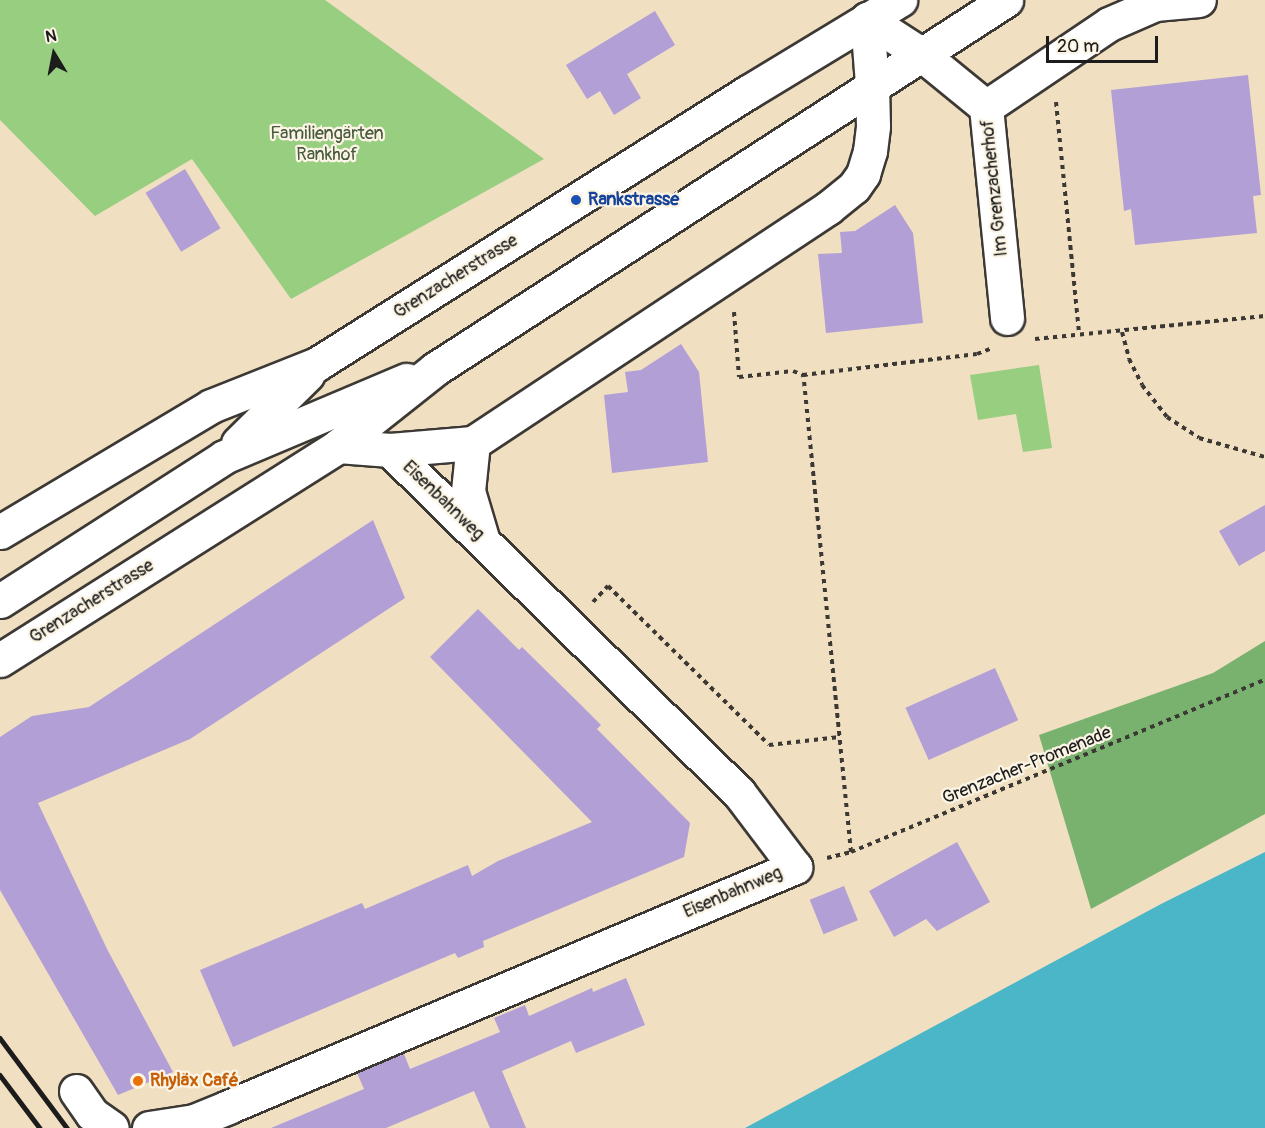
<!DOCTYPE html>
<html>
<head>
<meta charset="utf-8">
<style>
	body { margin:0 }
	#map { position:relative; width:1265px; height:1128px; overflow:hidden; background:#f1dfc1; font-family:Pangolin,sans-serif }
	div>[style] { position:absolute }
	.green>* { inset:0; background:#97ce80 }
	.forest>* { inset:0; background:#79b16e }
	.water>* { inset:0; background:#4bb6c8 }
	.building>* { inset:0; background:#b19fd6; transform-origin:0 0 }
	.path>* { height:4px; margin-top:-2px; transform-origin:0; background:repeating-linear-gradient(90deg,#3c3935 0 4.5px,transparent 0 9px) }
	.roads { filter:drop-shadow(2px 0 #3c3935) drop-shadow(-2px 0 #3c3935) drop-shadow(0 2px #3c3935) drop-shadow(0 -2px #3c3935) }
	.minor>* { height:33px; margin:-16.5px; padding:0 16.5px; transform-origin:16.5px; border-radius:16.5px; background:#fff }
	.secondary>* { height:33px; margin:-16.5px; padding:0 16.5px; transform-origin:16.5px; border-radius:16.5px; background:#fff }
	.rail>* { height:4.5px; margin:-2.25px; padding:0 2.25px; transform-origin:2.25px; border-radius:2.25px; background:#1c1c1c }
	.dots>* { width:16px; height:16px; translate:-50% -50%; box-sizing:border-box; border:3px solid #fcf5e5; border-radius:50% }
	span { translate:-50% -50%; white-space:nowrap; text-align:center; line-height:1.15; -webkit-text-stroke:4.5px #fcf5e5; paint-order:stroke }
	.park-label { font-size:18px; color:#475a3f }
	.street-label { font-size:18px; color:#1c1c1c }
	.transit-label { font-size:18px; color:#164399; font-weight:700 }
	.left { translate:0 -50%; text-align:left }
	.food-label { font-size:18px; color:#c56008; font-weight:700 }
	.north { position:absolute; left:24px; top:24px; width:60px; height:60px; -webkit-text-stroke:4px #fcf5e5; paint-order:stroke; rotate:350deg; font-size:16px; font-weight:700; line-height:24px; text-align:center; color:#1c1c1c }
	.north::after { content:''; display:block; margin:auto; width:21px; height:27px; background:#1c1c1c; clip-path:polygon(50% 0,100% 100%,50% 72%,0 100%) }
	.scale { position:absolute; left:1046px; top:36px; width:112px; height:27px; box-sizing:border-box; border:3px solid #1c1c1c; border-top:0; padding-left:8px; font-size:18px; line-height:21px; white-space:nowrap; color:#1c1c1c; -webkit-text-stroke:4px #fcf5e5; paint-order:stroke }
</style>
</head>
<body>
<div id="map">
	<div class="green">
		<i style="clip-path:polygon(0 0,325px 0,544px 159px,291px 299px,192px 159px,95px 216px,0 120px)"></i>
		<i style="clip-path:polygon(1039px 365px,1052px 448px,1023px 452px,1016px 414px,978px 420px,970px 375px)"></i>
	</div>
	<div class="forest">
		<i style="clip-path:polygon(1265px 641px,1265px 814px,1091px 909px,1039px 735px,1213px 673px)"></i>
	</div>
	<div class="water">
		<i style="clip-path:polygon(1265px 852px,1265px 1128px,745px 1128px,1161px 904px)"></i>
	</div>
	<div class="building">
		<i style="clip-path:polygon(655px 11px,675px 45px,627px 74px,641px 98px,614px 115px,600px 91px,587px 99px,566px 65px)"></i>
		<i style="clip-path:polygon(1248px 75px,1261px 195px,1253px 196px,1257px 233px,1135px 245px,1131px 209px,1124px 211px,1111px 90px)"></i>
		<i style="left:185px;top:169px;width:69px;height:46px;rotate:59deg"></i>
		<i style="clip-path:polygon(895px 205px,913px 233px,923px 323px,826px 333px,818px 254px,842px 253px,840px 232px,855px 231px)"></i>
		<i style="clip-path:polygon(681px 344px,699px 372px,708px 462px,612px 473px,604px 395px,628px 392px,625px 372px,641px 370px)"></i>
		<i style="clip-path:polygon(1265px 505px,1265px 551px,1239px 566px,1219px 531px)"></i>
		<i style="clip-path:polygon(373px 520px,405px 598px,190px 739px,38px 803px,107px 949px,173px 1072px,118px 1095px,0 890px,0 737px,32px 716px,89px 707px)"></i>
		<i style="clip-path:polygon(478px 609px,519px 650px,522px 647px,581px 705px,601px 725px,597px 729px,690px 823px,684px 857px,483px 941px,484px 947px,458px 958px,455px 953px,233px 1047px,200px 970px,362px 903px,365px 909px,468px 865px,472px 876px,498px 861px,592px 822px,430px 657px)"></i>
		<i style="left:995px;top:668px;width:57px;height:98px;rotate:66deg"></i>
		<i style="clip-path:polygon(957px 842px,990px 902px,937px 931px,926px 919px,894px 937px,869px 891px)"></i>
		<i style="left:844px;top:886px;width:37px;height:37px;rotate:68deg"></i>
		<i style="clip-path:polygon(626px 978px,645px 1025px,576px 1053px,571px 1041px,502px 1071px,526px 1128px,490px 1128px,474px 1091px,386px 1128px,271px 1128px,364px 1089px,357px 1073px,379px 1064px,404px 1054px,410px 1069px,500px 1032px,494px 1018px,525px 1005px,529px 1016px,592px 988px,593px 992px)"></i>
	</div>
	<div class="path">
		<i style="left:1056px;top:102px;width:233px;rotate:84.3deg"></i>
		<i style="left:734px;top:312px;width:65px;rotate:85.6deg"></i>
		<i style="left:739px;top:377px;width:54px;rotate:-6.3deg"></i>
		<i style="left:793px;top:371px;width:11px;rotate:22deg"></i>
		<i style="left:1122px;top:332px;width:28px;rotate:75deg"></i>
		<i style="left:1129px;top:359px;width:29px;rotate:63deg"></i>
		<i style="left:1142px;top:385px;width:41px;rotate:52deg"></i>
		<i style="left:1167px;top:417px;width:38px;rotate:33deg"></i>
		<i style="left:1199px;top:438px;width:69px;rotate:16.1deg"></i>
		<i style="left:1035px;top:339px;width:231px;rotate:-5.7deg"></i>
		<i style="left:593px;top:602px;width:22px;rotate:-47deg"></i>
		<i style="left:608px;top:586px;width:226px;rotate:44.6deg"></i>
		<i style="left:769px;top:745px;width:71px;rotate:-6.4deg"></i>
		<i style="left:851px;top:852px;width:479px;rotate:-95.7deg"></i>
		<i style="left:803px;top:375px;width:175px;rotate:-6.9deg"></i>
		<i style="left:977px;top:354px;width:14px;rotate:-21deg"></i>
		<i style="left:827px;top:858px;width:25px;rotate:-14deg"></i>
		<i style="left:851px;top:852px;width:448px;rotate:-22.6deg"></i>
	</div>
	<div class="roads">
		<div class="minor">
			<i style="left:921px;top:54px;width:84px;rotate:39.2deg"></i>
			<i style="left:986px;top:107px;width:212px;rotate:84.3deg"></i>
			<i style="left:986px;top:107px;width:148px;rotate:-34deg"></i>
			<i style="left:1109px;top:24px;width:50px;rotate:-23.5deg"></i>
			<i style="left:1155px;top:4px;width:44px;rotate:-5.2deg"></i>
			<i style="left:390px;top:450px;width:83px;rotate:-4.8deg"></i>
			<i style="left:482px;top:538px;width:49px;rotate:-106.6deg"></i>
			<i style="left:468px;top:491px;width:48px;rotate:-84.1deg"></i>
			<i style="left:473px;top:443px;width:426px;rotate:-33.5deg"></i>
			<i style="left:828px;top:208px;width:33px;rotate:-39deg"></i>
			<i style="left:854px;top:187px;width:16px;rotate:-55deg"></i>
			<i style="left:863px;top:174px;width:24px;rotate:-73deg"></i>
			<i style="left:870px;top:151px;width:25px;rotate:-83deg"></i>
			<i style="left:873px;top:126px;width:42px;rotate:-91.4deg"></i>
			<i style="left:76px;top:1091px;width:28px;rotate:55deg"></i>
			<i style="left:92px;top:1114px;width:24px;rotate:35deg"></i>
			<i style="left:149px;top:1128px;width:46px;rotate:-8.8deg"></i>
			<i style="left:194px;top:1121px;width:37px;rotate:-22deg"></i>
			<i style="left:228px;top:1107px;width:616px;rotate:-22.94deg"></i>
			<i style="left:795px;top:867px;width:93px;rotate:-127.1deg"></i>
			<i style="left:739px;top:793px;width:489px;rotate:-135.5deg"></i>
			<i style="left:390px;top:450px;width:52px;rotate:-175.6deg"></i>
		</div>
		<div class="secondary">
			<i style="left:867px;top:19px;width:65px;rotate:85.6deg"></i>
			<i style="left:867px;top:19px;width:64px;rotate:32.9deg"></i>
			<i style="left:238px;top:443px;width:98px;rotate:-44.6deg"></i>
			<i style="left:0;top:532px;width:246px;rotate:-30.8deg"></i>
			<i style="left:211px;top:406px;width:114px;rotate:-21.6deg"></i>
			<i style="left:317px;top:364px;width:510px;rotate:-32.26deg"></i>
			<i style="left:748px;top:92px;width:178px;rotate:-31.2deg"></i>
			<i style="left:0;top:601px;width:266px;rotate:-32.7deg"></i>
			<i style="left:224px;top:457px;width:198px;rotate:-22.9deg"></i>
			<i style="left:0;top:660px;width:400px;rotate:-32.3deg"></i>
			<i style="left:338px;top:446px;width:124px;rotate:-38.4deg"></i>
			<i style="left:435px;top:369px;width:680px;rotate:-32.87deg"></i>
		</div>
	</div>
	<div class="rail">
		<i style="left:0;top:1038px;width:112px;rotate:53.3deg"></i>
		<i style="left:0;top:1075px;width:66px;rotate:53deg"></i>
	</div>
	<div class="dots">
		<i style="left:576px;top:200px;background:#1a4fb4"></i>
		<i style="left:138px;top:1081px;background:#e8710a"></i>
	</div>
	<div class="park-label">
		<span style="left:327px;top:145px">Familiengärten<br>Rankhof</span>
	</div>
	<div class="street-label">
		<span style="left:995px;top:188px;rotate:-96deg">Im Grenzacherhof</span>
		<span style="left:456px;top:277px;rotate:-32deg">Grenzacherstrasse</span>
		<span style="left:443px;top:501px;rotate:44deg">Eisenbahnweg</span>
		<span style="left:92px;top:602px;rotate:-32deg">Grenzacherstrasse</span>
		<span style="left:1027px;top:766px;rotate:-22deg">Grenzacher-Promenade</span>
		<span style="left:733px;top:893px;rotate:-23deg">Eisenbahnweg</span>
	</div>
	<div class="transit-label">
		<span class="left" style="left:588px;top:200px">Rankstrasse</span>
	</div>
	<div class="food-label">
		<span class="left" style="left:150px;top:1081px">Rhyläx Café</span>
	</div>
	<div class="north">N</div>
	<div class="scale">20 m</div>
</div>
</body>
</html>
